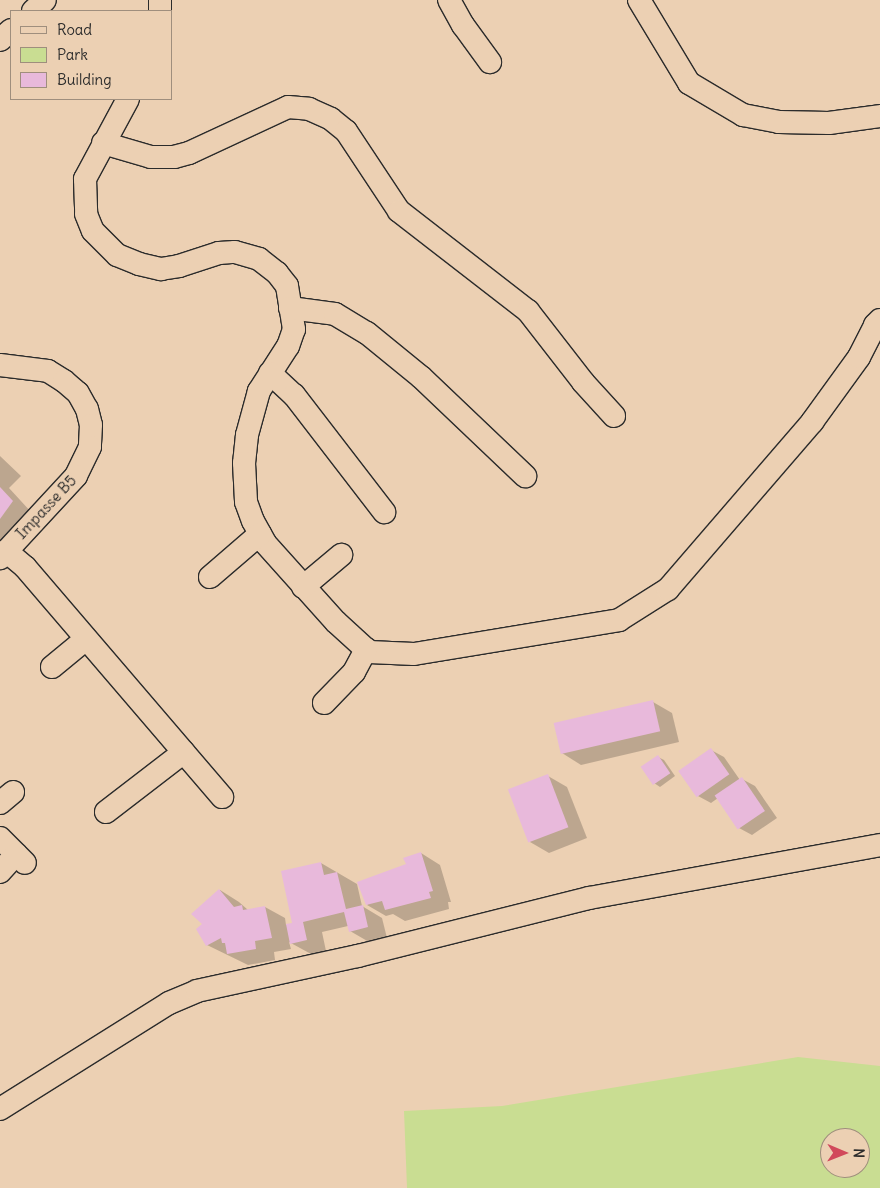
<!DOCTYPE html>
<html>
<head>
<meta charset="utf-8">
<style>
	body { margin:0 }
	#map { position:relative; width:880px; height:1188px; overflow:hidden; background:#ecd0b3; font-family:Delius,sans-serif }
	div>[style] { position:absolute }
	.green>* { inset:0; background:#c9dd92 }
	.shadow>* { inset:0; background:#0003 }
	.building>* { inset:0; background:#e8b9db; transform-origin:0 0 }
	.roads { filter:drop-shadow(1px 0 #2b2b2b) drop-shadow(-1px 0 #2b2b2b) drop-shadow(0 1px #2b2b2b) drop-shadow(0 -1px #2b2b2b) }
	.minor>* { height:22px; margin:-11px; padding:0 11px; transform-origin:11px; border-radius:11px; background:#ecd0b3 }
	span { translate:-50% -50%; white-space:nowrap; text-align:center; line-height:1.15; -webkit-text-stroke:4.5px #ecd0b3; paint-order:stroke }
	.street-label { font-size:15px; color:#2b2b2b }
	.legend { position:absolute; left:10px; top:10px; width:162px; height:90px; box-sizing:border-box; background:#ecd0b3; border:1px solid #9f8e7d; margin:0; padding:6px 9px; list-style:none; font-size:15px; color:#2b2b2b }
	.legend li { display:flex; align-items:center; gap:10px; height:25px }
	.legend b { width:25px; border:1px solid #9f8e7d }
	.north { position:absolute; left:820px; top:1128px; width:50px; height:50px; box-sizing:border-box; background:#ecd0b3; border:1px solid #9f8e7d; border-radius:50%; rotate:91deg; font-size:14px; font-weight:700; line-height:20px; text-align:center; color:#2b2b2b }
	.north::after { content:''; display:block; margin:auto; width:18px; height:22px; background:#d1495b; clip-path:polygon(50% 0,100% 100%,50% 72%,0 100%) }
</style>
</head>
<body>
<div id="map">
	<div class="green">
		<i style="clip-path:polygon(evenodd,798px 1057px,880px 1066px,880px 1188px,407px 1188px,404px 1111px,502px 1106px,798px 1057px,830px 1138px,860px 1138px,860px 1168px,830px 1168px,830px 1138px)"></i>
	</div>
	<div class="shadow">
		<i style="clip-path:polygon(0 456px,21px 476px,9px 488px,32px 513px,0 550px)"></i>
		<i style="clip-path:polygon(653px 702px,672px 713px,679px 742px,581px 765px,562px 753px)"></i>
		<i style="clip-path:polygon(711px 750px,724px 757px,740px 780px,742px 779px,755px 786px,777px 818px,752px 835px,739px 828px,718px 798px,711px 803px,698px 796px)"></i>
		<i style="clip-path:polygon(658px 757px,664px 760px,675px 776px,660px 787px,654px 783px)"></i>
		<i style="clip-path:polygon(548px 776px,567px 787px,587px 838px,549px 853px,530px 842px)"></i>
		<i style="clip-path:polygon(421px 853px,440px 865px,451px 902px,448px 902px,449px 909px,405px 921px,393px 914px,386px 916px,367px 905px)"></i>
		<i style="clip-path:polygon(321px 863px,357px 884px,362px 906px,382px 918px,387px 938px,369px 942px,350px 931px,348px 926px,322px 932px,326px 951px,311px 954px,289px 942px,291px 949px,274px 952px,275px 960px,248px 965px,207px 945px,204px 924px,220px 890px,239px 902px,248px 910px,265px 907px,285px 918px,286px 925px,293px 924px)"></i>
	</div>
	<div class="building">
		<i style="clip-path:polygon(0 487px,13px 501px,0 519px)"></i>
		<i style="left:653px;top:700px;width:32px;height:102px;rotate:77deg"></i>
		<i style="left:711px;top:748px;width:32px;height:40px;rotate:55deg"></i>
		<i style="left:658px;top:755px;width:22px;height:21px;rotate:56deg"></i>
		<i style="left:548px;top:774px;width:57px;height:43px;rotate:69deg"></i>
		<i style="left:742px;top:777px;width:41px;height:33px;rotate:56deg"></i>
		<i style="clip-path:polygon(421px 852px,433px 891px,429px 892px,431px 898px,385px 910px,382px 901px,366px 905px,357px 882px,406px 864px,403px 858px)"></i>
		<i style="clip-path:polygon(321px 862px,324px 875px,337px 872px,346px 909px,363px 905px,368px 927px,349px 932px,344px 912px,303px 922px,307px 940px,290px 944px,286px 924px,292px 923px,281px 871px)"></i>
		<i style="clip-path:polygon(219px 889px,234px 907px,242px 905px,243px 910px,265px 906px,272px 938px,255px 941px,256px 949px,227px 954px,225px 943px,222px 943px,221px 938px,206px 946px,196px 929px,202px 924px,191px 914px)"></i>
	</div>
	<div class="roads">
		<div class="minor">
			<i style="left:449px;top:0;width:29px;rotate:61deg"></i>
			<i style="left:463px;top:25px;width:46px;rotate:53.9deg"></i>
			<i style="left:639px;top:0;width:97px;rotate:58.9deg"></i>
			<i style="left:689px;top:83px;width:63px;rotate:30.7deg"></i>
			<i style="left:743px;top:115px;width:37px;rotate:11deg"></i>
			<i style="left:779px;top:122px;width:50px;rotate:1.1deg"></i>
			<i style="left:829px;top:123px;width:51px;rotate:-7.8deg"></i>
			<i style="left:33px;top:11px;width:16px;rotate:-43deg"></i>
			<i style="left:160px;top:11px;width:11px;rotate:-90deg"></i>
			<i style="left:0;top:40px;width:15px;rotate:-42deg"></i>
			<i style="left:128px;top:99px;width:91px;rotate:118.3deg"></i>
			<i style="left:85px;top:179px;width:35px;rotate:88deg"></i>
			<i style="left:86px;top:214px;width:18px;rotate:68deg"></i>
			<i style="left:93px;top:231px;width:34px;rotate:45deg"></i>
			<i style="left:117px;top:255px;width:24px;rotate:22deg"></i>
			<i style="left:139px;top:264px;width:23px;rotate:13deg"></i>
			<i style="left:161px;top:269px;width:18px;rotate:-9deg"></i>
			<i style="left:179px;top:266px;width:42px;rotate:-18deg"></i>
			<i style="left:219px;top:253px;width:16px;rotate:-4deg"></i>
			<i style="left:235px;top:252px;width:25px;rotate:16deg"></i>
			<i style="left:259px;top:259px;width:23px;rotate:38deg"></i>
			<i style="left:277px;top:273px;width:16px;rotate:52deg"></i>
			<i style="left:287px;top:286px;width:44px;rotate:80.8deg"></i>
			<i style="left:294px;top:329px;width:18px;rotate:109deg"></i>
			<i style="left:288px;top:346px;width:54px;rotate:122.8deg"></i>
			<i style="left:259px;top:391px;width:46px;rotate:105.3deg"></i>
			<i style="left:247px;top:435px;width:28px;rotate:96deg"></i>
			<i style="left:244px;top:463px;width:39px;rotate:87deg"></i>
			<i style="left:246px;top:502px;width:20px;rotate:70deg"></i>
			<i style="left:253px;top:521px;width:25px;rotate:61deg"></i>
			<i style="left:265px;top:543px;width:106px;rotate:48.1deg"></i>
			<i style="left:336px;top:622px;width:45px;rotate:42.3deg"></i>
			<i style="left:369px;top:652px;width:45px;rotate:2.5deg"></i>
			<i style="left:414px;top:654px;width:208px;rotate:-9.4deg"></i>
			<i style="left:619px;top:620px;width:58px;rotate:-32.3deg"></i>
			<i style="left:668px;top:589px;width:221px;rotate:-49.2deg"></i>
			<i style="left:812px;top:422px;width:80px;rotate:-54.1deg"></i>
			<i style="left:859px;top:357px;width:36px;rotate:-63deg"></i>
			<i style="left:875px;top:325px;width:7px;rotate:-45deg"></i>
			<i style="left:103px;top:143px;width:50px;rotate:16.3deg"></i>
			<i style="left:151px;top:157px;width:23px"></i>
			<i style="left:174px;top:157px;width:16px;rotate:-15deg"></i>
			<i style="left:189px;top:153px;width:109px;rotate:-24.9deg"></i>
			<i style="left:288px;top:107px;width:21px;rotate:5deg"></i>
			<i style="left:309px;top:109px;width:24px;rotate:24deg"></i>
			<i style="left:331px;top:119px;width:19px;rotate:39deg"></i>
			<i style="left:346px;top:131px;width:96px;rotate:56.5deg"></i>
			<i style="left:399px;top:211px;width:163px;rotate:37.8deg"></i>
			<i style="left:528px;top:311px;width:90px;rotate:52.2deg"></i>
			<i style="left:583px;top:382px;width:46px;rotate:47.6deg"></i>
			<i style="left:290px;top:308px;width:45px;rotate:7.6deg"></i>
			<i style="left:335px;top:314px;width:37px;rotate:31deg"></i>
			<i style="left:367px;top:333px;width:70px;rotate:39.2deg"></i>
			<i style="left:421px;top:377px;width:144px;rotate:43.6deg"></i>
			<i style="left:0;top:365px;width:48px;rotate:7.1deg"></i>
			<i style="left:48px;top:371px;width:19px;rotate:32deg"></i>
			<i style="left:64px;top:381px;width:18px;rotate:41deg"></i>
			<i style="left:78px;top:393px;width:18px;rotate:61deg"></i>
			<i style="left:87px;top:409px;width:16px;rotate:76deg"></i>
			<i style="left:91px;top:425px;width:22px;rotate:93deg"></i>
			<i style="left:90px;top:447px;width:32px;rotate:116deg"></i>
			<i style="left:76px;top:476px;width:112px;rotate:132.8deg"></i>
			<i style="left:270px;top:373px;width:33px;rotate:43deg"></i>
			<i style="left:294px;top:395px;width:148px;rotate:52.4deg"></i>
			<i style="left:6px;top:551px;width:25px;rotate:40deg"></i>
			<i style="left:25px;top:567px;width:303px;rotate:49.4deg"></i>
			<i style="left:210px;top:577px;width:66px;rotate:-40.7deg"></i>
			<i style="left:303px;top:587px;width:50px;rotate:-40.1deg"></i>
			<i style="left:52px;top:667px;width:44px;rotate:-39.5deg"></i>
			<i style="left:324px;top:703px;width:43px;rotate:-45.9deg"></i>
			<i style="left:354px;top:672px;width:26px;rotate:-62deg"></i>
			<i style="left:0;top:803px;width:17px;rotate:-40deg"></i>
			<i style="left:106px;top:812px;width:98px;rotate:-37.6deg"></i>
			<i style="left:0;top:838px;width:35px;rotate:45deg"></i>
			<i style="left:0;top:872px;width:24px;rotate:-48deg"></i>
			<i style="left:0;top:1109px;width:199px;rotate:-32.1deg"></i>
			<i style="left:169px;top:1003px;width:30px;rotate:-23deg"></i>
			<i style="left:197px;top:991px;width:165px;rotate:-12.3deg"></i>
			<i style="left:358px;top:956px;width:238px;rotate:-14.1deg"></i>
			<i style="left:589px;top:898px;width:296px;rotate:-10.3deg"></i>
		</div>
	</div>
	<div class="street-label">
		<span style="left:46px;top:507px;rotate:-47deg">Impasse B5</span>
	</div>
	<ul class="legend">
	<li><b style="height:6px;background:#ecd0b3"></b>Road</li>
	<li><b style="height:14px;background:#c9dd92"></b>Park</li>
	<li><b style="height:14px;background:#e8b9db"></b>Building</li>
	</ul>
	<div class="north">N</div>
</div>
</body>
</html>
